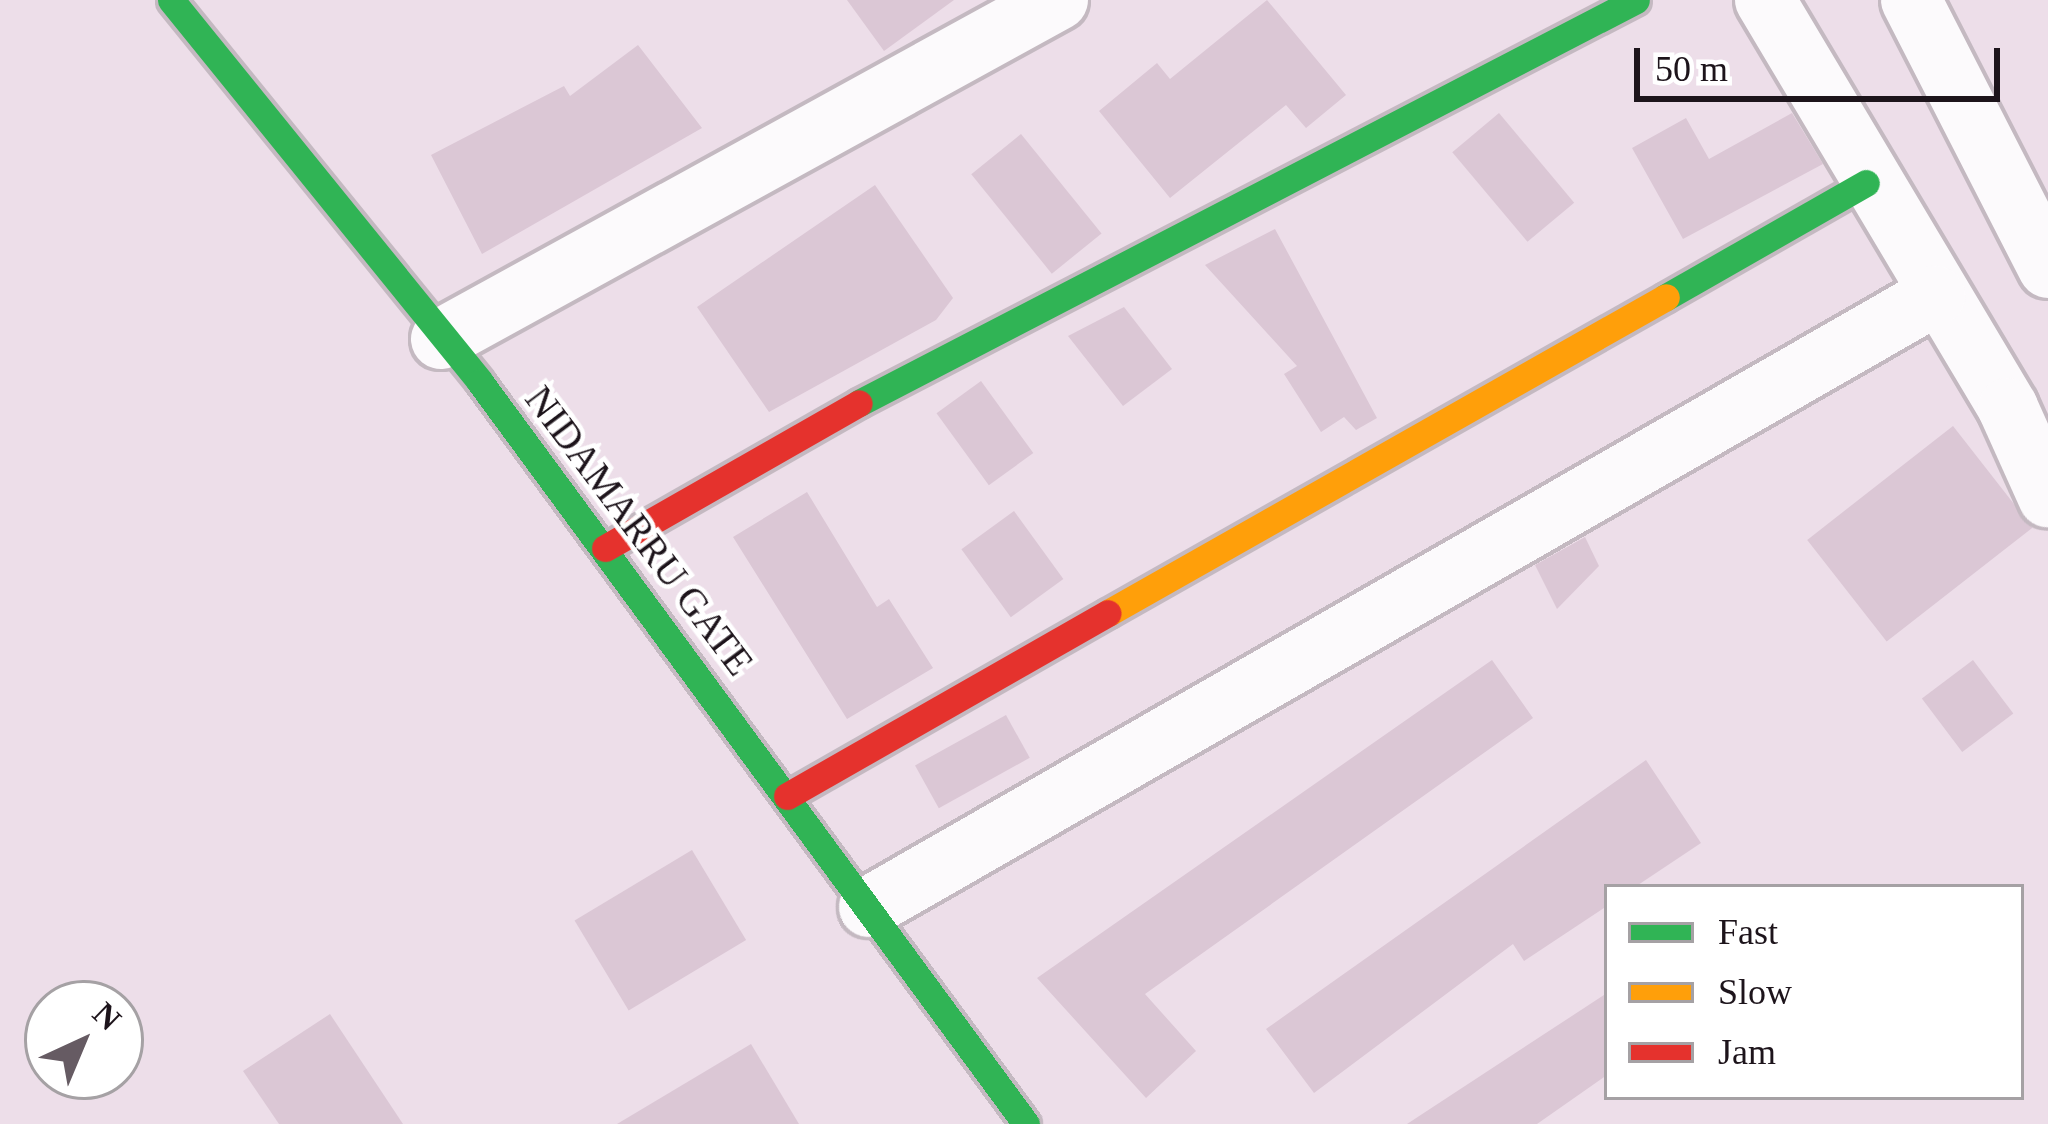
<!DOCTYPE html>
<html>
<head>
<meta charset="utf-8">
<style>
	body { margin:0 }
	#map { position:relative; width:2048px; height:1124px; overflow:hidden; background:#eddee9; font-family:Georgia,serif }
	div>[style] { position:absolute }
	.building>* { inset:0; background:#dbc7d5; transform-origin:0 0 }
	.roads { filter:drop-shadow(3px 0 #c4b9c1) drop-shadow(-3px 0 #c4b9c1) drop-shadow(0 3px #c4b9c1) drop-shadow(0 -3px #c4b9c1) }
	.street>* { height:60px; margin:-30px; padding:0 30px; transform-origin:30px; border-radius:30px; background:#fcfafc }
	.fast>* { height:27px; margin:-13.5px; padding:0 13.5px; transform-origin:13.5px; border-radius:13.5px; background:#30b455 }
	.slow>* { height:27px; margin:-13.5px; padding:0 13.5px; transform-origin:13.5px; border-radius:13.5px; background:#ff9f0a }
	.jam>* { height:27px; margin:-13.5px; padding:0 13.5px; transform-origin:13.5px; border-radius:13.5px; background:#e5322d }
	span { translate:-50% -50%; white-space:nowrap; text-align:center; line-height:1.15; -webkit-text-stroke:9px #fff; paint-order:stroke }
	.street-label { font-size:39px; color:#1d141b }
	.legend { position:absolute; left:1604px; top:884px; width:420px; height:216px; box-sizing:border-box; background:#fff; border:3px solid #a5a1a4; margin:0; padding:15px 21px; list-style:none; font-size:36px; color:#1d141b }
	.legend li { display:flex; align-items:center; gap:24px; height:60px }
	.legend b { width:60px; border:3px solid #a5a1a4 }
	.north { position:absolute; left:24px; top:980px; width:120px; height:120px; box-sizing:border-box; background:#fff; border:3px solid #a5a1a4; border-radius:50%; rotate:44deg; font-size:33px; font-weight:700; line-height:48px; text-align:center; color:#1d141b }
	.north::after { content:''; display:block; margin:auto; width:42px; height:54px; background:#665b63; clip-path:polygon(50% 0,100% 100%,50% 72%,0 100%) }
	.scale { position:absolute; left:1634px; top:48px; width:366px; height:54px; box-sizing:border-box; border:6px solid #1d141b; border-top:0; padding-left:15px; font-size:36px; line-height:42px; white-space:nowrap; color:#1d141b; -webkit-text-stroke:9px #fff; paint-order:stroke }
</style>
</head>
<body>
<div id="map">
	<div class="building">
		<i style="clip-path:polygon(847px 0,954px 0,884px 51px)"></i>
		<i style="clip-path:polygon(1267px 0,1346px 95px,1306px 128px,1286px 105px,1170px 198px,1099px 111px,1157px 63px,1170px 79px)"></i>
		<i style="clip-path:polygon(638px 45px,702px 128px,482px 254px,431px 155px,564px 86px,570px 96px)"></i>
		<i style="left:1499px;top:113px;width:117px;height:61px;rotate:50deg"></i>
		<i style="clip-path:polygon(1792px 113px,1823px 164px,1683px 239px,1632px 148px,1686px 118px,1709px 159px)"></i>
		<i style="left:1021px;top:134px;width:128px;height:64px;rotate:51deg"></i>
		<i style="clip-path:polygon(875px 185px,953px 298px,936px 320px,769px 412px,697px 307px)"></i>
		<i style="clip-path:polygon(1275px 229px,1377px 418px,1356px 430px,1344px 417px,1321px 432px,1284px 374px,1297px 366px,1205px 265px)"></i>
		<i style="clip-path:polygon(1124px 307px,1172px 369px,1123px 406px,1068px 336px)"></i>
		<i style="left:981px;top:381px;width:89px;height:55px;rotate:54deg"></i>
		<i style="left:1953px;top:426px;width:129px;height:185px;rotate:52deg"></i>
		<i style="clip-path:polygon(807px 492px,877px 607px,889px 599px,933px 668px,847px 719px,733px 537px)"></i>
		<i style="left:1014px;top:511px;width:84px;height:65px;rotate:54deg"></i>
		<i style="clip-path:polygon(1585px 537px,1599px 566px,1557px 609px,1535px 565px)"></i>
		<i style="clip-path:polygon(1492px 660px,1533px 718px,1145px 994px,1196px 1051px,1146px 1098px,1037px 978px)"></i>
		<i style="left:1973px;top:660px;width:67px;height:64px;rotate:53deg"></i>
		<i style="left:1006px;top:715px;width:49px;height:104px;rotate:61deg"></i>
		<i style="clip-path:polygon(1646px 760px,1701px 843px,1635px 887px,1607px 887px,1607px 906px,1524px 961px,1513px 944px,1314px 1093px,1266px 1029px)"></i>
		<i style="left:692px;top:850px;width:105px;height:137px;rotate:59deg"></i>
		<i style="clip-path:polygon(1607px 993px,1607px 1075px,1537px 1124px,1407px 1124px)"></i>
		<i style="clip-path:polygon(330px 1014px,403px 1124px,279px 1124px,243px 1071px)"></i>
		<i style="clip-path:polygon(751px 1044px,799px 1124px,617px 1124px)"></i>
	</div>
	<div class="roads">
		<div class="street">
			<i style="left:1765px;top:0;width:475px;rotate:59.2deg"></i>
			<i style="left:2008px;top:408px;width:98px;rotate:65.8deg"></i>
			<i style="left:1911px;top:0;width:301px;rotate:62.9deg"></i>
			<i style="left:441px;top:339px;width:704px;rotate:-28.79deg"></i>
			<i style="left:869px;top:907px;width:1229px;rotate:-29.82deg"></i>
		</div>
		<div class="fast">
			<i style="left:171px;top:0;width:491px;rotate:51deg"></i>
			<i style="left:480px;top:382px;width:921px;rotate:53.65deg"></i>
			<i style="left:1666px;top:297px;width:230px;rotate:-29.7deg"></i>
			<i style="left:859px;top:403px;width:875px;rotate:-27.41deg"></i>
		</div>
		<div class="slow">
			<i style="left:1108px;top:613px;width:641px;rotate:-29.52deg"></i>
		</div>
		<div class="jam">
			<i style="left:605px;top:548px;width:292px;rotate:-29.7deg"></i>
			<i style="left:787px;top:796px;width:369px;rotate:-29.7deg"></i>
		</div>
	</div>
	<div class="street-label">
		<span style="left:639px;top:531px;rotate:53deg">NIDAMARRU GATE</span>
	</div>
	<ul class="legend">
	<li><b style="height:15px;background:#30b455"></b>Fast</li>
	<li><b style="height:15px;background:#ff9f0a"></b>Slow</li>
	<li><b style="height:15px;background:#e5322d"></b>Jam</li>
	</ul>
	<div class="north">N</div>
	<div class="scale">50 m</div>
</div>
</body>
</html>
